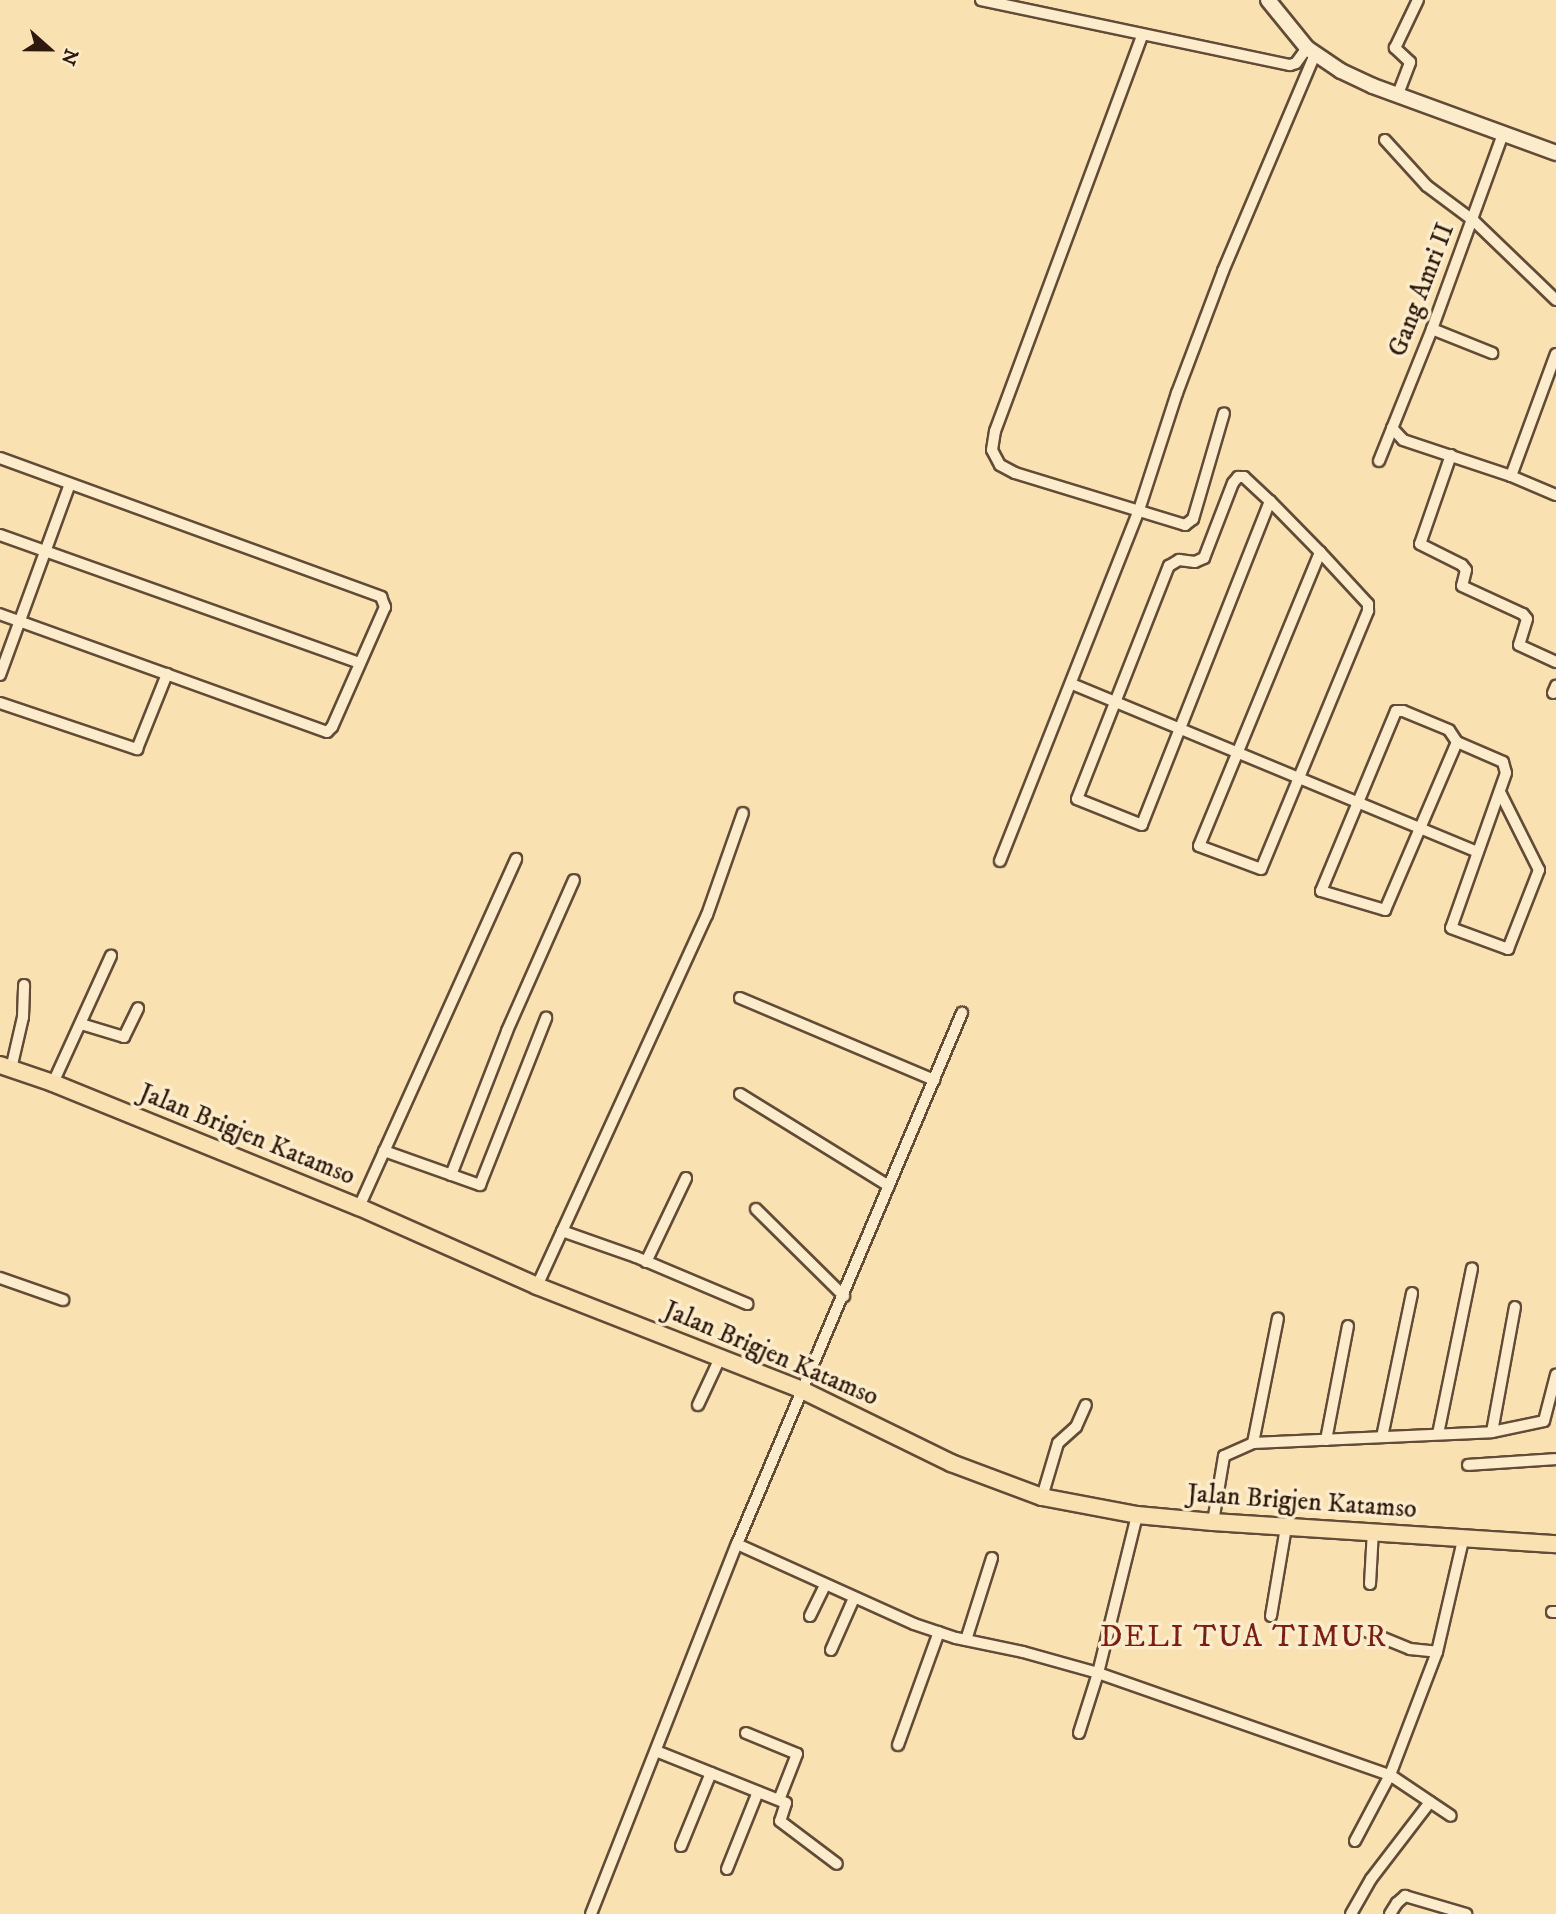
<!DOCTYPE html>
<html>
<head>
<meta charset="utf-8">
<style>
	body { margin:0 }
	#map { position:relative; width:1556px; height:1914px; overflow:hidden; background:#fae1b1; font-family:"IM FELL DW Pica",serif }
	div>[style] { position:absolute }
	.roads { filter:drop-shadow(2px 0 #624b37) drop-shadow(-2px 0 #624b37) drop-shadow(0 2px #624b37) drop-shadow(0 -2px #624b37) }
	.street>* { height:10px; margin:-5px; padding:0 5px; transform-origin:5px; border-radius:5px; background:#fceccc }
	.secondary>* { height:14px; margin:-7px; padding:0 7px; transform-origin:7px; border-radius:7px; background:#fceccc }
	.primary>* { height:16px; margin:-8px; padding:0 8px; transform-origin:8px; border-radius:8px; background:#fae1b1 }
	span { translate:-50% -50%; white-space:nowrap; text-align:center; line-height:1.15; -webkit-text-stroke:7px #fceccc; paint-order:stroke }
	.street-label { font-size:26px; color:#2f190e }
	.quarter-label { font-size:30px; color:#7a1f14; letter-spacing:2px }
	.north { position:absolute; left:14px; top:14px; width:70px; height:70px; -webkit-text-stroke:5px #fceccc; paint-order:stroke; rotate:111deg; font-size:19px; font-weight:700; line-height:28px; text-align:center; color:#2f190e }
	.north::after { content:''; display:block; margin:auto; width:24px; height:32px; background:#2f190e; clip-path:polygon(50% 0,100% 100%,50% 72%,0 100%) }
</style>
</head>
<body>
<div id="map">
	<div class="roads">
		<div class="street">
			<i style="left:981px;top:0;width:316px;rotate:11.9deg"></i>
			<i style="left:1290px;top:65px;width:6px;rotate:-18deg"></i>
			<i style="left:1296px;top:63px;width:19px;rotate:-54deg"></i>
			<i style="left:1142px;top:36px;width:421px;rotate:110.4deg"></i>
			<i style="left:995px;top:431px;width:19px;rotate:99deg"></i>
			<i style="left:992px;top:450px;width:17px;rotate:62deg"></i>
			<i style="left:1000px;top:465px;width:17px;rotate:28deg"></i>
			<i style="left:1015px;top:473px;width:178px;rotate:17deg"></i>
			<i style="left:1185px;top:525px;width:10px;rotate:-37deg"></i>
			<i style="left:1193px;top:519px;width:110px;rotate:-73.7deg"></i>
			<i style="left:1398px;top:94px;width:34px;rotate:-69deg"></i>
			<i style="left:1410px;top:62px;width:21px;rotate:-137deg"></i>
			<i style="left:1395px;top:48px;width:53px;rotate:-64.4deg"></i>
			<i style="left:1385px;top:140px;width:62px;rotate:47.6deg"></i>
			<i style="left:1427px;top:186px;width:59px;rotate:36.7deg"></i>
			<i style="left:1474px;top:221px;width:114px;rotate:43.9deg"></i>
			<i style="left:1432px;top:329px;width:65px;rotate:21.8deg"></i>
			<i style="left:1392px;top:428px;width:16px;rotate:47deg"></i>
			<i style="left:1403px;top:440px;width:114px;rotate:18.4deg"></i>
			<i style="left:1511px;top:476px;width:49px;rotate:22.9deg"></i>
			<i style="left:1451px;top:455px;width:94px;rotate:109.2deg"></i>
			<i style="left:1420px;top:544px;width:47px;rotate:26.6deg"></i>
			<i style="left:1462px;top:565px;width:6px;rotate:51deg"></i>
			<i style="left:1466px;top:570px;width:16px;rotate:104deg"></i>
			<i style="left:1462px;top:586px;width:67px;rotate:24.7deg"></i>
			<i style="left:1523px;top:614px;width:6px;rotate:51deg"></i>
			<i style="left:1527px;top:619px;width:27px;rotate:107deg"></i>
			<i style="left:1519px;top:645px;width:41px;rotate:24.7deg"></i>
			<i style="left:0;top:458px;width:406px;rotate:20deg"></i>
			<i style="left:381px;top:597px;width:11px;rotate:68deg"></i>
			<i style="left:385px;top:607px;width:131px;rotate:113.8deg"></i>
			<i style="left:332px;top:727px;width:7px;rotate:135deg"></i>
			<i style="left:327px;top:732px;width:348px;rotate:-160.2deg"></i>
			<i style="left:1379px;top:461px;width:142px;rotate:-68.1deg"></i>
			<i style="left:1432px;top:329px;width:208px;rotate:-70deg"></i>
			<i style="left:1511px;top:476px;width:130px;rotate:-69.8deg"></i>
			<i style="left:1270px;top:501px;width:348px;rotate:111.6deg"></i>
			<i style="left:1142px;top:825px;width:70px;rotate:-158.2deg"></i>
			<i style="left:1077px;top:799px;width:251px;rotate:-68.5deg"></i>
			<i style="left:1169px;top:566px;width:12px;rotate:-31deg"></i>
			<i style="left:1179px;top:560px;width:16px;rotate:7deg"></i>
			<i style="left:1195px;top:562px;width:10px;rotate:-24deg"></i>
			<i style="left:1204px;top:558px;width:80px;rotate:-68.9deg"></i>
			<i style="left:1233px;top:483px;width:8px;rotate:-50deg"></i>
			<i style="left:1238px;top:477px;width:6px"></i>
			<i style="left:1244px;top:477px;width:35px;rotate:43deg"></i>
			<i style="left:1270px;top:501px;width:71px;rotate:45.6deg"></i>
			<i style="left:1320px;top:552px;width:71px;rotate:47.3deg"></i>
			<i style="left:1368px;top:604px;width:7px;rotate:90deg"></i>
			<i style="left:1368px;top:611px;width:279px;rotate:112.5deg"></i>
			<i style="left:1261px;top:869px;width:66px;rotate:-159.6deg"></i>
			<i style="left:1199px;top:846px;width:318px;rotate:-67.6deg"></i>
			<i style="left:0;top:535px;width:382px;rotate:19.6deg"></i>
			<i style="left:0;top:675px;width:203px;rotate:-69.9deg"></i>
			<i style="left:1072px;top:684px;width:439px;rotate:22.5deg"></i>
			<i style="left:1553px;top:693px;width:8px;rotate:-67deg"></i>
			<i style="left:0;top:703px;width:145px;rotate:18.6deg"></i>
			<i style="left:137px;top:749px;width:81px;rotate:-68.2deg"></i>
			<i style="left:1457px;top:742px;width:14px;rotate:-124deg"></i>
			<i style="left:1449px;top:730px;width:50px;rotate:-157.6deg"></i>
			<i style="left:1403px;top:711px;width:7px;rotate:180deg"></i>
			<i style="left:1396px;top:711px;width:195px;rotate:112.6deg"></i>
			<i style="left:1321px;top:891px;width:67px;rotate:16.5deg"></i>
			<i style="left:1385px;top:910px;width:183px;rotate:-66.8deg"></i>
			<i style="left:1457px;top:742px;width:50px;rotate:23.5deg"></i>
			<i style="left:1503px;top:762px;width:11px;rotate:75deg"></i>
			<i style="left:1506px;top:773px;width:164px;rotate:109.5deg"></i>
			<i style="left:1451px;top:928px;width:61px;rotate:20.2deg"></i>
			<i style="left:1508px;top:949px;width:85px;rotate:-68.6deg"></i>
			<i style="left:1539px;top:870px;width:85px;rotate:-116.6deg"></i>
			<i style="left:1000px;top:861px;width:374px;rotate:-68.4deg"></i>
			<i style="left:1138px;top:513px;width:126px;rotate:-72deg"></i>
			<i style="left:1177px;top:393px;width:130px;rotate:-69.3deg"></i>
			<i style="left:1223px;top:271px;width:236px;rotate:-67deg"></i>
			<i style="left:740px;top:998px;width:211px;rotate:22.9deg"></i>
			<i style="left:81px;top:1024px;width:45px;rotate:16.8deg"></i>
			<i style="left:124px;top:1037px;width:32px;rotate:-64deg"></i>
			<i style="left:11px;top:1069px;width:53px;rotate:-77deg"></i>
			<i style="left:23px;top:1017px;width:32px;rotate:-88deg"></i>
			<i style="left:53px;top:1083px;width:140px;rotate:-65.5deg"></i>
			<i style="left:740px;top:1094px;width:175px;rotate:31.7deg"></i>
			<i style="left:384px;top:1151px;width:102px;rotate:19.5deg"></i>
			<i style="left:480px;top:1185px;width:180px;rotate:-68.4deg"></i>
			<i style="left:451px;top:1175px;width:155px;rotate:-68.7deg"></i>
			<i style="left:507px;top:1031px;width:165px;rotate:-66.1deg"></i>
			<i style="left:359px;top:1207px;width:382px;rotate:-65.7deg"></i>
			<i style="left:756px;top:1209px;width:124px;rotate:44.7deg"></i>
			<i style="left:562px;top:1231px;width:78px;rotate:19.4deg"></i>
			<i style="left:636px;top:1257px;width:121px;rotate:22.9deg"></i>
			<i style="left:646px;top:1262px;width:93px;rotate:-64.5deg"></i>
			<i style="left:0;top:1278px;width:67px;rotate:19.2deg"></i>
			<i style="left:537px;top:1286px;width:408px;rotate:-65.4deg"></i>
			<i style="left:707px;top:915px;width:108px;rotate:-70.6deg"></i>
			<i style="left:698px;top:1405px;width:52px;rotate:-64.9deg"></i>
			<i style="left:1492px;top:1432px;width:127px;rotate:-79.6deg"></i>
			<i style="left:1438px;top:1434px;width:169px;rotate:-78.4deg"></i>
			<i style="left:1382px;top:1437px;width:147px;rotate:-78.2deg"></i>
			<i style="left:1326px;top:1440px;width:116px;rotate:-79.1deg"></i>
			<i style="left:1253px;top:1443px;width:127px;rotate:-78.7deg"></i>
			<i style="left:1468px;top:1465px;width:88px;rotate:-3.9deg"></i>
			<i style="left:1042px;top:1497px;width:56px;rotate:-73.5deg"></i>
			<i style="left:1058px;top:1443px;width:24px;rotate:-42deg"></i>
			<i style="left:1076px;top:1427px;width:24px;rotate:-66deg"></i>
			<i style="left:1213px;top:1522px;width:67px;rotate:-80.5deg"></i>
			<i style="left:1224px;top:1456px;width:32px;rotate:-24deg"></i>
			<i style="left:1253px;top:1443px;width:239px;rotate:-2.6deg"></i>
			<i style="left:1492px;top:1432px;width:53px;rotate:-11.9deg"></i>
			<i style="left:1544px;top:1421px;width:48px;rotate:-75.4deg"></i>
			<i style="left:737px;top:1544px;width:194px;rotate:24.3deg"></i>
			<i style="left:914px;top:1624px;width:44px;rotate:18.4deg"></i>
			<i style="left:956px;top:1638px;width:68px;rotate:11.8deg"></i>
			<i style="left:1023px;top:1652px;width:78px;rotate:15.6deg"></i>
			<i style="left:1098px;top:1673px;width:163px;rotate:-76.1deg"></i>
			<i style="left:1370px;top:1584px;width:53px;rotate:-86.8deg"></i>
			<i style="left:1552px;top:1612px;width:4px"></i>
			<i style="left:810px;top:1616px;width:34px;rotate:-64deg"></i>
			<i style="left:1271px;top:1616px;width:90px;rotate:-80.4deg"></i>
			<i style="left:1366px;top:1631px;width:48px;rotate:22.2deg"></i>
			<i style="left:1410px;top:1649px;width:27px;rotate:6deg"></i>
			<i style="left:966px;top:1640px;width:86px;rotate:-72.4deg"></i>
			<i style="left:831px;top:1650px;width:57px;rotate:-66.1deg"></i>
			<i style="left:746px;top:1733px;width:55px;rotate:22.4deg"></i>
			<i style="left:797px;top:1754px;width:49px;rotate:111.4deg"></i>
			<i style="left:1079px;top:1733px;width:63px;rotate:-72.4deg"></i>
			<i style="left:1098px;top:1673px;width:309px;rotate:19.3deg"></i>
			<i style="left:1390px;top:1775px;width:132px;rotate:-69.1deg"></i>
			<i style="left:1437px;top:1652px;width:119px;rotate:-76.9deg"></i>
			<i style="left:898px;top:1745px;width:120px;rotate:-70.1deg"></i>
			<i style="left:656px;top:1751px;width:140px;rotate:21.8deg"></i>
			<i style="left:786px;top:1803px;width:19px;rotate:108deg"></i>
			<i style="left:780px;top:1821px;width:71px;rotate:37deg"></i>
			<i style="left:1355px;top:1841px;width:75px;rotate:-62.1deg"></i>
			<i style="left:1390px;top:1775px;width:73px;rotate:33.9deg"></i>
			<i style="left:681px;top:1846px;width:79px;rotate:-67.7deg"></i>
			<i style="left:727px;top:1869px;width:83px;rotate:-68.1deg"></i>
			<i style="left:591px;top:1914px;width:398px;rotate:-68.5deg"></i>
			<i style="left:737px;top:1544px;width:577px;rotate:-67.04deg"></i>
			<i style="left:1351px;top:1914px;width:40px;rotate:-60.3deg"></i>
			<i style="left:1371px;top:1879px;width:97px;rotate:-52.5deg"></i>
			<i style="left:1390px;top:1914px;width:13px;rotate:-58deg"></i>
			<i style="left:1397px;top:1903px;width:11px;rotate:-41deg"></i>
			<i style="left:1405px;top:1896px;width:64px;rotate:16.4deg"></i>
		</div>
		<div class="secondary">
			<i style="left:1268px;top:0;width:62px;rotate:50.9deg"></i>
			<i style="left:1307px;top:48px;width:41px;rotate:34.1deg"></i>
			<i style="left:1341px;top:71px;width:35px;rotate:25deg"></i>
			<i style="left:1373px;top:86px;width:195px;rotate:20.1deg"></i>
		</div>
		<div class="primary">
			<i style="left:0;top:1065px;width:56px;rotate:18.8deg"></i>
			<i style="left:53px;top:1083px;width:330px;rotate:22.1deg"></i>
			<i style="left:359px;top:1207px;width:195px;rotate:23.9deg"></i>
			<i style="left:537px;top:1286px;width:285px;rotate:21.4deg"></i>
			<i style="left:802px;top:1390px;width:166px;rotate:26.1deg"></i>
			<i style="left:951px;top:1463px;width:97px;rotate:20.5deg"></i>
			<i style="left:1042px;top:1497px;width:97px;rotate:10.7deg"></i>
			<i style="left:1137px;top:1515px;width:76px;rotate:5.3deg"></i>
			<i style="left:1213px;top:1522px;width:344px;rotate:3.7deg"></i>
		</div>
	</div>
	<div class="street-label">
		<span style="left:1422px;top:290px;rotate:-69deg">Gang Amri II</span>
		<span style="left:247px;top:1135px;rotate:22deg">Jalan Brigjen Katamso</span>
		<span style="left:771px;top:1354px;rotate:23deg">Jalan Brigjen Katamso</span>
		<span style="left:1302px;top:1502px;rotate:4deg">Jalan Brigjen Katamso</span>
	</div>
	<div class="quarter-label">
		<span style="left:1244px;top:1638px">DELI TUA TIMUR</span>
	</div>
	<div class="north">N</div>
</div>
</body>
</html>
